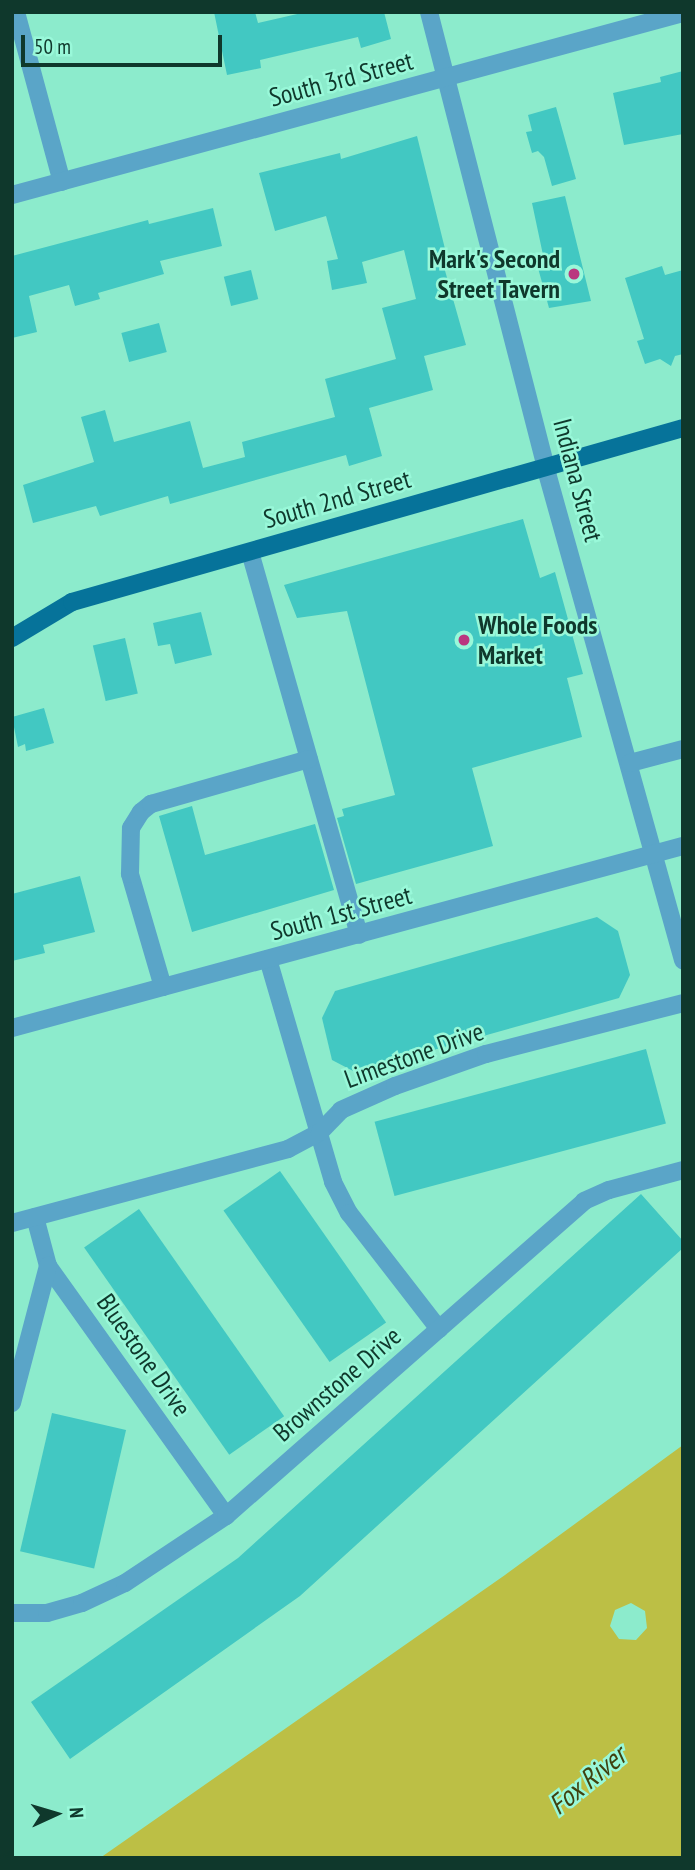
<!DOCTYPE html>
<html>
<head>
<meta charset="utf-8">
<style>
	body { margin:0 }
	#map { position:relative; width:695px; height:1870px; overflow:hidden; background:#8cebcc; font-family:"PT Sans Narrow",sans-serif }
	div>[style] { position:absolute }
	.water>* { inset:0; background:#bcbf45 }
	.building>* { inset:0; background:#42c8c2; transform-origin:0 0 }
	.minor>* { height:18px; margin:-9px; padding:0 9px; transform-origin:9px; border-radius:9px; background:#5aa5c8 }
	.major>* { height:18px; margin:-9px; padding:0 9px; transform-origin:9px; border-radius:9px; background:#06739a }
	.dots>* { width:19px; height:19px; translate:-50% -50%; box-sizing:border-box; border:4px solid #99f8d9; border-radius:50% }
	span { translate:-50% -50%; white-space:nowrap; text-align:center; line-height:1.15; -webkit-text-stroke:5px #99f8d9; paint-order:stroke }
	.street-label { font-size:26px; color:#0f382c }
	.poi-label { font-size:26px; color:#0f382c; font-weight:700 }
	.right { translate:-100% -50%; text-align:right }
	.left { translate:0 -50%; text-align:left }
	.water-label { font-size:28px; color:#40410f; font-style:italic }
	.frame { position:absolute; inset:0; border:14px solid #0f382c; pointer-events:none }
	.north { position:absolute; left:21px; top:1779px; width:70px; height:70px; -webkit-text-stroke:5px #99f8d9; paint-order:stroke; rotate:86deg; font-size:19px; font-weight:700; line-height:28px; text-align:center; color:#0f382c }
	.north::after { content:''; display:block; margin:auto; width:24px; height:32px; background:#0f382c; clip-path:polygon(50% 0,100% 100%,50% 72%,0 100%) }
	.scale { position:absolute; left:21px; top:35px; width:201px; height:32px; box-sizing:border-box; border:4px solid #0f382c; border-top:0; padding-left:9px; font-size:21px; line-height:24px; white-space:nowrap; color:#0f382c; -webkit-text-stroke:5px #99f8d9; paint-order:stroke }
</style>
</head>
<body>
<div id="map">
	<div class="water">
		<i style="clip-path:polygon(evenodd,683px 1445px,683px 1858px,100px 1858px,505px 1575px,683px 1445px,631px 1603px,645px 1611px,647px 1628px,636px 1640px,619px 1639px,610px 1626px,615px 1610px,631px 1603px)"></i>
	</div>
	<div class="building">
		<i style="clip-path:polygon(214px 12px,255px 12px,258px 23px,306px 12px,384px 12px,391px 39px,361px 48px,358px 37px,260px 60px,261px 68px,227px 75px)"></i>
		<i style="clip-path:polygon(683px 71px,683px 134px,624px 145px,613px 93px,661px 82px,660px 77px)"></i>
		<i style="clip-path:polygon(556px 107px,576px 179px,552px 186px,544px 157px,538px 151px,532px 153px,526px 132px,532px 131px,528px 115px)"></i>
		<i style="clip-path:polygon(417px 136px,449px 265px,444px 267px,466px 345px,424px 356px,433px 390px,369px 408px,382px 456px,349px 466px,346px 455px,170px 504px,168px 496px,100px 516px,96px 506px,33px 523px,23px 485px,94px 462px,81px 417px,105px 410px,114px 442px,190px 421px,203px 468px,245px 457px,242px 442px,335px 417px,325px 379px,396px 359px,382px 308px,416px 299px,404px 250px,362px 262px,367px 283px,332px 290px,327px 261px,338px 259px,326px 216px,275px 231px,259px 173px,340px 153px,341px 159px)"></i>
		<i style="clip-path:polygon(565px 196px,591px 301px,549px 308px,535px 257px,543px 255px,532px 203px)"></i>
		<i style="clip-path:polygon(213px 208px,222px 246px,160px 261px,164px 274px,98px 293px,100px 299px,75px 306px,69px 285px,29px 296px,37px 332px,12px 338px,12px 256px,148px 220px,149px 224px)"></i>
		<i style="clip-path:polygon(662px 266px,665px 275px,683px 270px,683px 354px,675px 356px,671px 366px,660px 359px,645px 364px,637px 341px,644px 339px,625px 278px)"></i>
		<i style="left:251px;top:270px;width:30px;height:28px;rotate:76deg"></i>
		<i style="left:159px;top:323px;width:30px;height:39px;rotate:75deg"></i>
		<i style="clip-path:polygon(523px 519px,540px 578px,555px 572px,583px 674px,567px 678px,582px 737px,472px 768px,493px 846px,356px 884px,337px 818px,344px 816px,342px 809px,395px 795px,347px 611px,297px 618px,284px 585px)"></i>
		<i style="clip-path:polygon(201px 612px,212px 655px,175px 664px,170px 644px,158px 646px,153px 623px)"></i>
		<i style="left:125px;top:638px;width:57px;height:33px;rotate:77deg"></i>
		<i style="clip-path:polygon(44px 708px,54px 743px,26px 751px,25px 744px,18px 747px,12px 717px)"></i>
		<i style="clip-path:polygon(192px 806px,205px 855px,315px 824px,334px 890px,192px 932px,159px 816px)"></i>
		<i style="clip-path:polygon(80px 876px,95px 932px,43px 945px,45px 953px,12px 961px,12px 894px)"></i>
		<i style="clip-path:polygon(597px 917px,618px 931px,630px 975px,619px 998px,355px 1072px,332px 1060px,322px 1018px,335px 991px)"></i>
		<i style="left:646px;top:1049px;width:77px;height:281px;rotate:75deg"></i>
		<i style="left:280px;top:1171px;width:185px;height:69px;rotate:55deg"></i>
		<i style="clip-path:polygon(641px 1194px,683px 1241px,683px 1248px,300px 1596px,70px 1759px,31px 1702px,238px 1558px)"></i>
		<i style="left:139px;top:1209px;width:253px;height:67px;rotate:55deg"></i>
		<i style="left:52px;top:1413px;width:76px;height:142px;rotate:13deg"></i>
	</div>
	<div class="minor">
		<i style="left:16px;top:12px;width:176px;rotate:74.9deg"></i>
		<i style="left:429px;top:12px;width:476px;rotate:75.6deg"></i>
		<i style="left:547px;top:473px;width:506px;rotate:74.4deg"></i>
		<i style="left:12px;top:195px;width:695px;rotate:-15.18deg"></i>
		<i style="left:250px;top:552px;width:398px;rotate:74.1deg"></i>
		<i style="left:630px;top:763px;width:55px;rotate:-14.8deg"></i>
		<i style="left:268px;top:959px;width:232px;rotate:73.7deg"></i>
		<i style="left:333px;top:1182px;width:35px;rotate:63deg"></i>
		<i style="left:349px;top:1213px;width:147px;rotate:52.2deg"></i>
		<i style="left:163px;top:987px;width:118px;rotate:-106.3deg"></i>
		<i style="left:130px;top:874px;width:46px;rotate:-88.8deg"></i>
		<i style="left:131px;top:828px;width:19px;rotate:-58deg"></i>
		<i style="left:141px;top:812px;width:13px;rotate:-39deg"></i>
		<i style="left:151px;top:804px;width:164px;rotate:-15.9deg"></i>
		<i style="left:12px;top:1028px;width:695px;rotate:-15.18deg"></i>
		<i style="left:35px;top:1217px;width:51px;rotate:75.1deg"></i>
		<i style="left:48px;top:1266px;width:307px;rotate:54.5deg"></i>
		<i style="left:12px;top:1223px;width:286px;rotate:-15deg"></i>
		<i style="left:288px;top:1149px;width:36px;rotate:-28deg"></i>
		<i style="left:320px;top:1132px;width:30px;rotate:-46deg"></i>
		<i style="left:341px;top:1110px;width:59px;rotate:-24deg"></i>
		<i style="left:395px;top:1086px;width:96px;rotate:-19.4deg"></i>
		<i style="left:486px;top:1054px;width:203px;rotate:-14.5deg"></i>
		<i style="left:12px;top:1403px;width:142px;rotate:-75.3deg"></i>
		<i style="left:12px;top:1613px;width:35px"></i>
		<i style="left:47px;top:1613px;width:36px;rotate:-16deg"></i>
		<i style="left:82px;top:1603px;width:47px;rotate:-24.9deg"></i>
		<i style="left:125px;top:1583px;width:121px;rotate:-33.6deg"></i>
		<i style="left:226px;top:1516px;width:477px;rotate:-41.3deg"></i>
		<i style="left:584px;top:1201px;width:27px;rotate:-24deg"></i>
		<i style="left:609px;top:1190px;width:77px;rotate:-15.1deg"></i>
	</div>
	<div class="major">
		<i style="left:12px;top:638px;width:70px;rotate:-31deg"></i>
		<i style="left:72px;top:602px;width:635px;rotate:-15.9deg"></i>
	</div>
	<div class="dots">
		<i style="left:574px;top:274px;background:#ba377f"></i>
		<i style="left:464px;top:640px;background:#ba377f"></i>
	</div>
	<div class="street-label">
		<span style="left:341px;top:79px;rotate:-15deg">South 3rd Street</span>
		<span style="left:578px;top:480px;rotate:75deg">Indiana Street</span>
		<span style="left:337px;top:499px;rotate:-16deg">South 2nd Street</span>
		<span style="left:341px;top:913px;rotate:-15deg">South 1st Street</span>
		<span style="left:414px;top:1055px;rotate:-20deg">Limestone Drive</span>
		<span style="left:144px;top:1355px;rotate:55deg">Bluestone Drive</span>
		<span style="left:337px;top:1384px;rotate:-41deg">Brownstone Drive</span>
	</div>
	<div class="poi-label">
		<span class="right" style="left:560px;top:274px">Mark's Second<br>Street Tavern</span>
		<span class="left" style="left:478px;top:640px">Whole Foods<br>Market</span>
	</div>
	<div class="water-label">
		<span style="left:587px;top:1780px;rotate:-39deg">Fox River</span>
	</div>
	<div class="frame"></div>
	<div class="north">N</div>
	<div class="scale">50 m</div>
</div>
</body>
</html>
